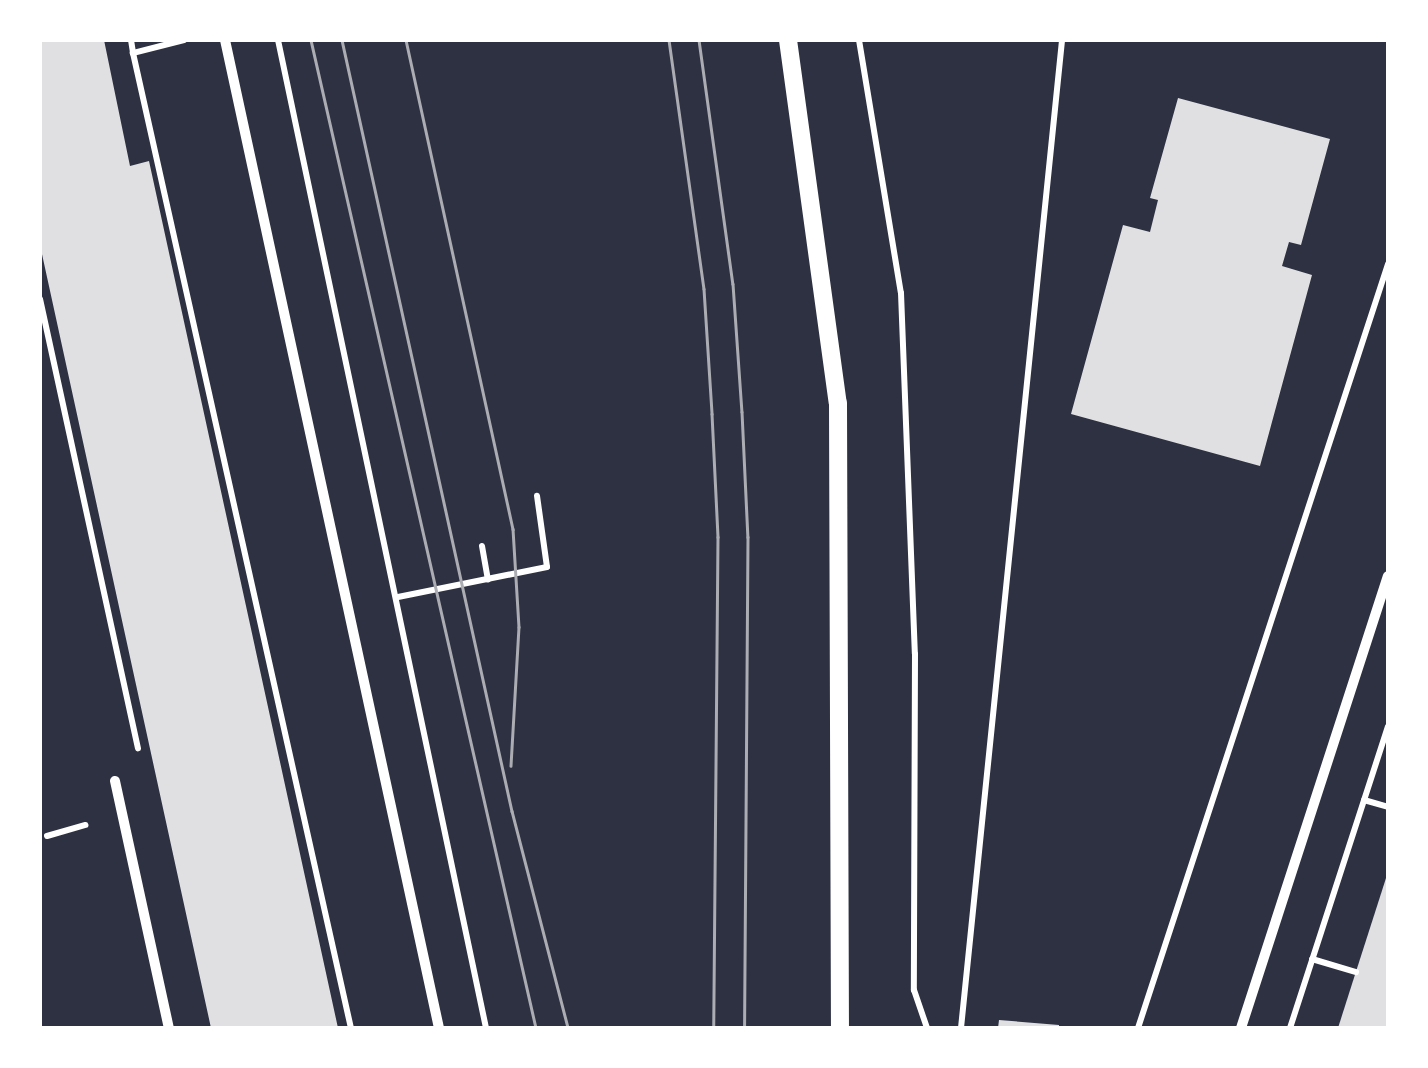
<!DOCTYPE html>
<html>
<head>
<meta charset="utf-8">
<style>
	body { margin:0 }
	#map { position:relative; width:1428px; height:1068px; overflow:hidden; background:#2d3142; font-family:Rubik,sans-serif }
	div>[style] { position:absolute }
	.building>* { inset:0; background:#e0e0e3 }
	.path>* { height:6px; margin:-3px; padding:0 3px; transform-origin:3px; border-radius:3px; background:#fff }
	.minor>* { height:10px; margin:-5px; padding:0 5px; transform-origin:5px; border-radius:5px; background:#fff }
	.tertiary>* { height:18px; margin:-9px; padding:0 9px; transform-origin:9px; border-radius:9px; background:#fff }
	.tram>* { height:2.5px; margin:-1.25px; padding:0 1.25px; transform-origin:1.25px; border-radius:1.25px; background:#abadb3 }
	span { translate:-50% -50%; white-space:nowrap; text-align:center; line-height:1.15; -webkit-text-stroke:10px #fff; paint-order:stroke }
	.frame { position:absolute; inset:0; border:42px solid #fff; pointer-events:none }
</style>
</head>
<body>
<div id="map">
	<div class="building">
		<i style="clip-path:polygon(40px 40px,104px 40px,130px 166px,149px 161px,338px 1028px,211px 1028px,40px 245px)"></i>
		<i style="clip-path:polygon(1178px 98px,1330px 139px,1301px 245px,1289px 242px,1282px 266px,1312px 275px,1260px 466px,1071px 414px,1123px 225px,1150px 232px,1158px 200px,1150px 198px)"></i>
		<i style="clip-path:polygon(1387px 875px,1388px 1028px,1338px 1028px,1352px 984px)"></i>
		<i style="clip-path:polygon(999px 1020px,1059px 1025px,1059px 1028px,998px 1028px)"></i>
	</div>
	<div class="path">
		<i style="left:131px;top:40px;width:13px;rotate:81deg"></i>
		<i style="left:184px;top:40px;width:53px;rotate:165.7deg"></i>
		<i style="left:133px;top:53px;width:999px;rotate:77.4deg"></i>
		<i style="left:278px;top:40px;width:1010px;rotate:78.11deg"></i>
		<i style="left:859px;top:40px;width:256px;rotate:80.6deg"></i>
		<i style="left:901px;top:293px;width:361px;rotate:87.8deg"></i>
		<i style="left:915px;top:654px;width:336px;rotate:90.2deg"></i>
		<i style="left:914px;top:990px;width:40px;rotate:71.1deg"></i>
		<i style="left:40px;top:299px;width:460px;rotate:77.7deg"></i>
		<i style="left:482px;top:546px;width:34px;rotate:80deg"></i>
		<i style="left:398px;top:597px;width:152px;rotate:-11.4deg"></i>
		<i style="left:547px;top:567px;width:72px;rotate:-98deg"></i>
		<i style="left:1364px;top:800px;width:25px;rotate:16deg"></i>
		<i style="left:47px;top:836px;width:40px;rotate:-16deg"></i>
		<i style="left:1312px;top:959px;width:46px;rotate:16.5deg"></i>
		<i style="left:961px;top:1028px;width:993px;rotate:-84.16deg"></i>
		<i style="left:1138px;top:1028px;width:804px;rotate:-71.88deg"></i>
		<i style="left:1290px;top:1028px;width:317px;rotate:-72deg"></i>
	</div>
	<div class="minor">
		<i style="left:225px;top:40px;width:1011px;rotate:77.78deg"></i>
		<i style="left:115px;top:781px;width:253px;rotate:77.7deg"></i>
		<i style="left:1241px;top:1028px;width:475px;rotate:-72deg"></i>
	</div>
	<div class="tertiary">
		<i style="left:788px;top:40px;width:366px;rotate:82.2deg"></i>
		<i style="left:838px;top:403px;width:625px;rotate:89.82deg"></i>
	</div>
	<div class="tram">
		<i style="left:311px;top:40px;width:1013px;rotate:77.17deg"></i>
		<i style="left:342px;top:40px;width:790px;rotate:77.57deg"></i>
		<i style="left:512px;top:811px;width:224px;rotate:75.5deg"></i>
		<i style="left:406px;top:40px;width:501px;rotate:77.66deg"></i>
		<i style="left:513px;top:529px;width:98px;rotate:86.5deg"></i>
		<i style="left:519px;top:627px;width:139px;rotate:93.3deg"></i>
		<i style="left:669px;top:40px;width:251px;rotate:82deg"></i>
		<i style="left:704px;top:289px;width:125px;rotate:86.3deg"></i>
		<i style="left:712px;top:414px;width:123px;rotate:87.2deg"></i>
		<i style="left:718px;top:537px;width:491px;rotate:90.5deg"></i>
		<i style="left:699px;top:40px;width:246px;rotate:82.1deg"></i>
		<i style="left:733px;top:284px;width:128px;rotate:86deg"></i>
		<i style="left:742px;top:412px;width:125px;rotate:87.3deg"></i>
		<i style="left:748px;top:537px;width:491px;rotate:90.4deg"></i>
	</div>
	<div class="frame"></div>
</div>
</body>
</html>
